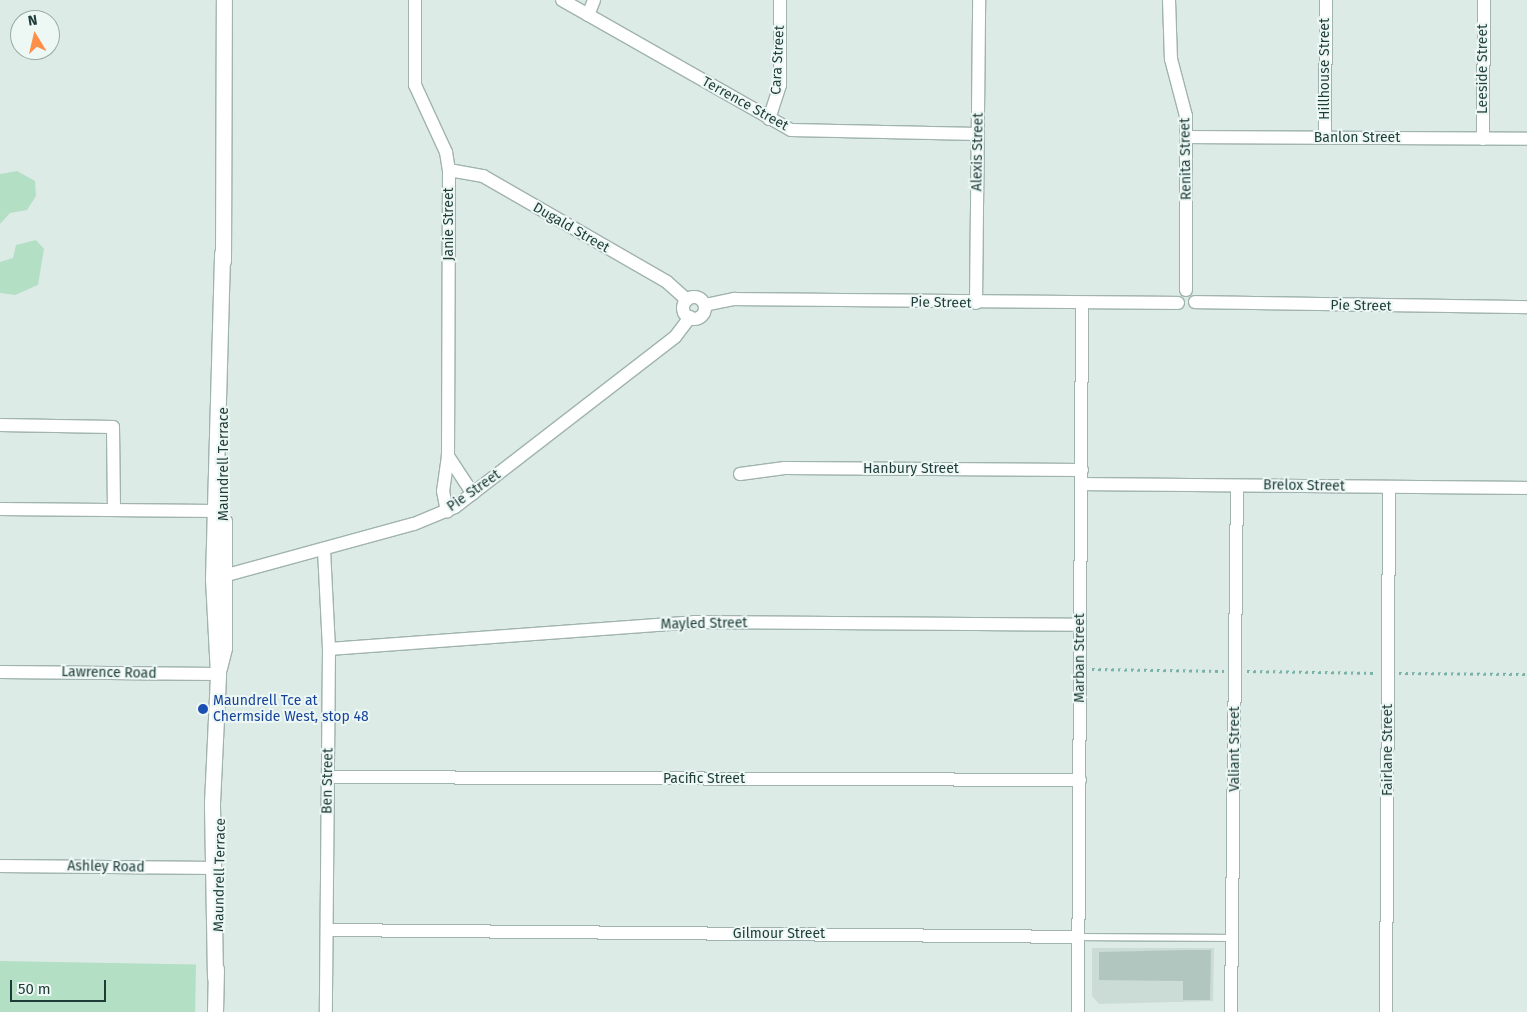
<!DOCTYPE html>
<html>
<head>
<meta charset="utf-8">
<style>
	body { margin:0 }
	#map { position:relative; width:1527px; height:1012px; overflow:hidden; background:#ddebe7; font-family:"Fira Sans",sans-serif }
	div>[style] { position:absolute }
	.built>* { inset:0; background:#cbdbd6 }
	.green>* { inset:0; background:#b3dfc5; transform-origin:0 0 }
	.building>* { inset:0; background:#b2c6c0 }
	.path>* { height:2.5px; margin-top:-1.25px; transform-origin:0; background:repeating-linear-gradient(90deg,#7ab2a8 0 2.5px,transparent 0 6.5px) }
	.roads { filter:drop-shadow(1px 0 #a0b3af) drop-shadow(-1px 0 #a0b3af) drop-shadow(0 1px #a0b3af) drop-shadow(0 -1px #a0b3af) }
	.service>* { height:6px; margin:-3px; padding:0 3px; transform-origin:3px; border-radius:3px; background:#fff }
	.minor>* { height:12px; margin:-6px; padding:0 6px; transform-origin:6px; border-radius:6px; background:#fff }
	.minor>.ring { margin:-6px; padding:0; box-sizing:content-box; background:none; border:12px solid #fff; border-radius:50% }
	.secondary>* { height:15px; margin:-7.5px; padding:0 7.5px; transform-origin:7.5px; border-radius:7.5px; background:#fff }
	.dots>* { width:14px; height:14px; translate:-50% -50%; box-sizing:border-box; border:2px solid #edf7f4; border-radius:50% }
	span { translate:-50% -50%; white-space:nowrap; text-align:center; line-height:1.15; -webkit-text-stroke:4px #edf7f4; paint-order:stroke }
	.street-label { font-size:14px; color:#1d3c38 }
	.transit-label { font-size:14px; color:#164399 }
	.left { translate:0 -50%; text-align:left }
	.north { position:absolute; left:10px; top:10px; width:50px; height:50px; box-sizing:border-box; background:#edf7f4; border:1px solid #9aaca9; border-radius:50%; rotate:351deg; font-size:14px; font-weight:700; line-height:20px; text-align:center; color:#1d3c38 }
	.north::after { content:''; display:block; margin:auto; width:18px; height:22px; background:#ff8e47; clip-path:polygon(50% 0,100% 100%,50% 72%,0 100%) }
	.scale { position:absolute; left:10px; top:980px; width:96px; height:22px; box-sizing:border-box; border:2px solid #1d3c38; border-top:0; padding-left:6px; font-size:15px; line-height:18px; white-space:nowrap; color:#1d3c38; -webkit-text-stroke:4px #edf7f4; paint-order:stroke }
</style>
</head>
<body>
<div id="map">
	<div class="built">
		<i style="clip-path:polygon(1092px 948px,1214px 948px,1213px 1001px,1099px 1004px,1092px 996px)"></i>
	</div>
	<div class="green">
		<i style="clip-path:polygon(17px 171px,35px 181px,36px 196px,27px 210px,10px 213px,0 224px,0 174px)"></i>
		<i style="clip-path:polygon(36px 240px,44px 249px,38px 285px,15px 295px,0 293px,0 262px,13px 258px,16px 245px)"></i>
		<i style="left:0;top:961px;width:196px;height:51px;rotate:1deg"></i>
	</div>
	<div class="building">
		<i style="clip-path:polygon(1188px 950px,1211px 950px,1210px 1000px,1183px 1000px,1183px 981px,1099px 980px,1099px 952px)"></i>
	</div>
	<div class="path">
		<i style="left:1092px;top:669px;width:132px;rotate:0.9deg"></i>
		<i style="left:1247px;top:671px;width:129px;rotate:0.9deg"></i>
		<i style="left:1399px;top:673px;width:128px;rotate:0.4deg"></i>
	</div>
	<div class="roads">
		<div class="service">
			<i style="left:1079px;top:937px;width:153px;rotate:0.4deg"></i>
		</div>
		<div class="minor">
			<i style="left:415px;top:0;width:85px;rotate:90deg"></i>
			<i style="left:415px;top:85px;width:74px;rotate:65.2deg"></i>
			<i style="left:446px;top:152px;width:18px;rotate:81deg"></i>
			<i style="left:449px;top:170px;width:286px;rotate:90.2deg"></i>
			<i style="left:448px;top:456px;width:35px;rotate:98deg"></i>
			<i style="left:443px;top:491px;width:21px;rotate:79deg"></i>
			<i style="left:562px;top:0;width:263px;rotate:29.6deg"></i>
			<i style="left:791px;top:130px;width:187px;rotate:1.2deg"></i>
			<i style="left:1169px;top:0;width:59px;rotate:88.1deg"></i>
			<i style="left:1171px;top:59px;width:59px;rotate:75.3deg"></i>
			<i style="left:1186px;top:116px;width:174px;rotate:90deg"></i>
			<i style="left:588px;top:15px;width:16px;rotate:-68deg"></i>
			<i style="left:769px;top:119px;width:36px;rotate:-72deg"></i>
			<i style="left:780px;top:85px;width:85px;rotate:-90deg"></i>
			<i style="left:1187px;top:137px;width:340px;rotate:0.3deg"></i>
			<i style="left:1325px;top:138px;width:138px;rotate:-89.6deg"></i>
			<i style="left:1483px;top:139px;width:139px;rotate:-89.6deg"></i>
			<i style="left:449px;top:170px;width:35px;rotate:10deg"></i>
			<i style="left:483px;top:176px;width:212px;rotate:29.9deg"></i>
			<i style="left:667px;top:282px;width:27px;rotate:42deg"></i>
			<i class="ring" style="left:683px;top:297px;width:10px;height:10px"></i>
			<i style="left:1195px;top:302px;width:332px;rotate:0.9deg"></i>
			<i style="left:976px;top:303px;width:303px;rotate:-89.4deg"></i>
			<i style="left:705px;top:305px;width:30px;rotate:-12deg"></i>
			<i style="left:734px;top:299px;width:444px;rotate:0.5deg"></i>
			<i style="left:0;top:425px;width:113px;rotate:1deg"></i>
			<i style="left:113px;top:427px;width:83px;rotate:89.3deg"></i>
			<i style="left:448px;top:456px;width:45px;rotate:56.7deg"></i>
			<i style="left:740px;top:474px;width:45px;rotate:-7.6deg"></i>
			<i style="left:785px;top:468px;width:297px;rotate:0.4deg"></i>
			<i style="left:1081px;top:484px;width:446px;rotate:0.5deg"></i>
			<i style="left:0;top:509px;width:215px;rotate:0.5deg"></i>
			<i style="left:324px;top:550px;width:99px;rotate:87.1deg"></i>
			<i style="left:329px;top:649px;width:363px;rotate:90.5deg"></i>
			<i style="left:216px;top:578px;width:205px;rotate:-15.3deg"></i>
			<i style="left:414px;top:524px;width:44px;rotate:-22.5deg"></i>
			<i style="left:455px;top:507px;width:278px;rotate:-37.7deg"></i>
			<i style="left:675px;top:337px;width:25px;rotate:-53deg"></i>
			<i style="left:329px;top:649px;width:366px;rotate:-4.2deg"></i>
			<i style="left:694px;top:622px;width:386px;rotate:0.4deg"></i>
			<i style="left:0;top:672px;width:218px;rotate:0.5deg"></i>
			<i style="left:328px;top:777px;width:752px;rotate:0.23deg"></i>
			<i style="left:0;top:866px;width:212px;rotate:0.5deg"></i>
			<i style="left:327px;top:930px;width:752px;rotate:0.53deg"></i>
			<i style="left:1078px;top:1012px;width:708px;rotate:-89.68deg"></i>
			<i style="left:1231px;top:1012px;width:526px;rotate:-89.35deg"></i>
			<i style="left:1386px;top:1012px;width:525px;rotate:-89.67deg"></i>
		</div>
		<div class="secondary">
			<i style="left:223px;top:261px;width:261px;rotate:-89.8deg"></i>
			<i style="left:219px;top:668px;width:21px;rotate:-76deg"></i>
			<i style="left:224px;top:648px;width:127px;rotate:-90deg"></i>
			<i style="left:215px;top:977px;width:174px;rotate:-91deg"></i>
			<i style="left:212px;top:803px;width:129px;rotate:-87.3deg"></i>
			<i style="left:218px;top:674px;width:95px;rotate:-93deg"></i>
			<i style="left:213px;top:579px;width:326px;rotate:-88.4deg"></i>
			<i style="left:215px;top:1012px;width:43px;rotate:-88.7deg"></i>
		</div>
	</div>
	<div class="dots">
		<i style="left:203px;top:709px;background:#1a4fb4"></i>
	</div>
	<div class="street-label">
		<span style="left:778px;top:60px;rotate:-87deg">Cara Street</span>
		<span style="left:1325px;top:69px;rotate:-90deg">Hillhouse Street</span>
		<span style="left:1483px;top:69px;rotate:-90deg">Leeside Street</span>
		<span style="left:745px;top:104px;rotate:29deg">Terrence Street</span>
		<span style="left:1357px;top:138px">Banlon Street</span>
		<span style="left:978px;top:152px;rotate:-89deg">Alexis Street</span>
		<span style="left:1186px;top:159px;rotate:-91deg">Renita Street</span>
		<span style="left:449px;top:224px;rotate:-90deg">Janie Street</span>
		<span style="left:571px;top:228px;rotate:30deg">Dugald Street</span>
		<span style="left:941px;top:303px;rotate:1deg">Pie Street</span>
		<span style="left:1361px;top:306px;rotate:1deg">Pie Street</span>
		<span style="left:224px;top:464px;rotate:-90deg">Maundrell Terrace</span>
		<span style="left:911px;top:469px">Hanbury Street</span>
		<span style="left:1304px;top:486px;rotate:1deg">Brelox Street</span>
		<span style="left:474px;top:491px;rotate:-35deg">Pie Street</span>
		<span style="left:704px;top:624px;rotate:-1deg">Mayled Street</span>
		<span style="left:1080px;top:658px;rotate:-90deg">Marban Street</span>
		<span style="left:109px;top:673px;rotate:1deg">Lawrence Road</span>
		<span style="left:1235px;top:749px;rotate:-90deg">Valiant Street</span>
		<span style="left:1388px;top:750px;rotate:-90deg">Fairlane Street</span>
		<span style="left:704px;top:779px">Pacific Street</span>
		<span style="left:328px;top:781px;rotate:-89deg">Ben Street</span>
		<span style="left:106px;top:867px;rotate:1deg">Ashley Road</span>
		<span style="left:220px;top:875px;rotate:-89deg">Maundrell Terrace</span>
		<span style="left:779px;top:934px">Gilmour Street</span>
	</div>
	<div class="transit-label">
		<span class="left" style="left:213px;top:709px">Maundrell Tce at<br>Chermside West, stop 48</span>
	</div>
	<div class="north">N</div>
	<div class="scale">50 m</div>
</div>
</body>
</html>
